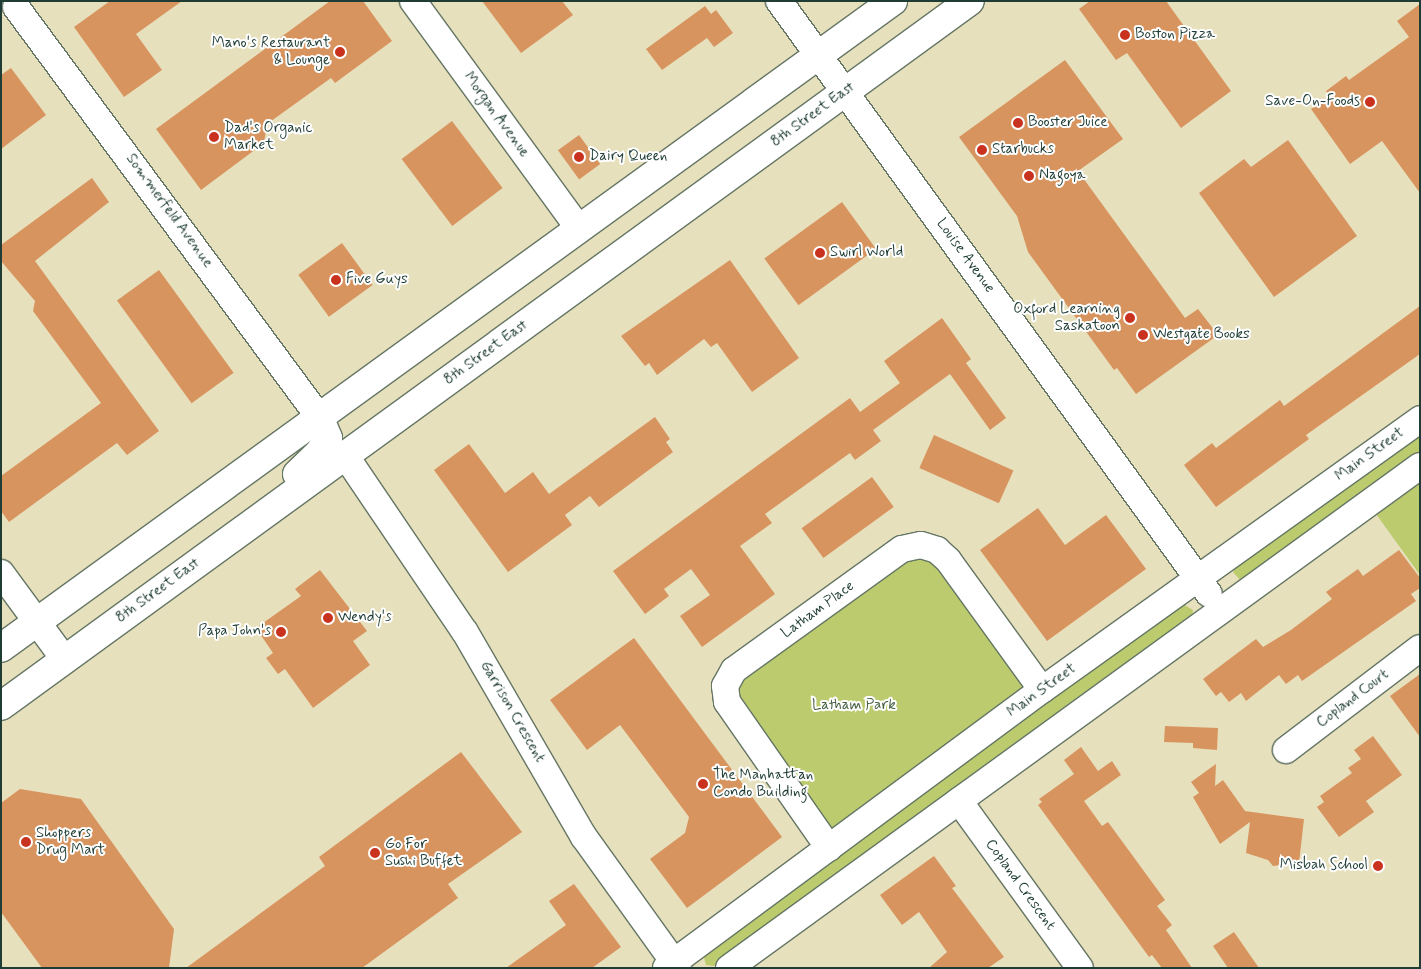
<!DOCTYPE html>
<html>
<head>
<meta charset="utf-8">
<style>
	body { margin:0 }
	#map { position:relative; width:1421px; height:969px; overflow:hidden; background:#e7e0bd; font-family:Mynerve,sans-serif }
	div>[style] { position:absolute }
	.green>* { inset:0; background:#bccb6e }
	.building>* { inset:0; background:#d8945f; transform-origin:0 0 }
	.roads { filter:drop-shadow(1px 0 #657664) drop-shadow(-1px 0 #657664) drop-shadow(0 1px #657664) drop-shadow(0 -1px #657664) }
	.minor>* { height:26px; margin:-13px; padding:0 13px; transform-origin:13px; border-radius:13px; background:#fff }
	.major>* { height:28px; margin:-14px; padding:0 14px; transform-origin:14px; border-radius:14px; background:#fff }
	.dots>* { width:14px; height:14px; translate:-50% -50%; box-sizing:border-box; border:2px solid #fff; border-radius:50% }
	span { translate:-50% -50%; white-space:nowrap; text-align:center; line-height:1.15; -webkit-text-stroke:4px #fff; paint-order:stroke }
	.poi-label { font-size:15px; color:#1f3d34 }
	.left { translate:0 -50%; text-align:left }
	.right { translate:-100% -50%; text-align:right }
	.street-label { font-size:15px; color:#1f3d34 }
	.park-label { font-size:15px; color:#466042 }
	.frame { position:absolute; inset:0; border:2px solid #1f3d34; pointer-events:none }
</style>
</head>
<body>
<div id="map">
	<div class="green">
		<i style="clip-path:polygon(1420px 432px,1420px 452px,1243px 581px,1240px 580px,1233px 572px,1235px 568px)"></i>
		<i style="clip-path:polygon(1420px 482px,1420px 575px,1376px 514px)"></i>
		<i style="clip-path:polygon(921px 545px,1042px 690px,829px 848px,727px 702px,734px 670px)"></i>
		<i style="clip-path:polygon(1183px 604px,1193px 610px,1192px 617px,714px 966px,706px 965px,703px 954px)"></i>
	</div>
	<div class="building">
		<i style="clip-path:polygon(110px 1px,182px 1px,136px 34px,162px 70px,124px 97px,74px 27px)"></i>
		<i style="clip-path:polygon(330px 1px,363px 1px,392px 41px,335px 83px,331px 78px,267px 124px,264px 143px,201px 190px,156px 129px)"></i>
		<i style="clip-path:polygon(482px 1px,562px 1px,573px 15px,521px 53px)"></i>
		<i style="clip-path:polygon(1090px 1px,1166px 1px,1231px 91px,1181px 128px,1127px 53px,1116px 60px,1079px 9px)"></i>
		<i style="clip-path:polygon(1420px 4px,1420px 193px,1382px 141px,1350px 164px,1311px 109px,1329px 96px,1326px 91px,1346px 76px,1349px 80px,1409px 37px,1397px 21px)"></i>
		<i style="clip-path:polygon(705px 6px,711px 14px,716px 10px,733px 33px,714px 47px,707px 38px,662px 70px,646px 49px)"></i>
		<i style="clip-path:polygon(1065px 60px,1123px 139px,1078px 171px,1185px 318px,1198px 309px,1218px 335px,1136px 394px,1117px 368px,1114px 370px,1028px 252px,1017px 216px,959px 137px)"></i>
		<i style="clip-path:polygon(11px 68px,46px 115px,1px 149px,1px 75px)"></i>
		<i style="left:452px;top:121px;width:84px;height:63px;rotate:53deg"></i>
		<i style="left:579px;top:135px;width:36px;height:26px;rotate:54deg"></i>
		<i style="clip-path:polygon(1288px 140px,1357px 236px,1274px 297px,1199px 193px,1244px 159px,1251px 167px)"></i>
		<i style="clip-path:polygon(92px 178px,109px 202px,35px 261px,159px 431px,127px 455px,117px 443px,9px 522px,1px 511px,1px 476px,101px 403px,33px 311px,35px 301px,1px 261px,1px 245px)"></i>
		<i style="left:842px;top:202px;width:58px;height:96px;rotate:54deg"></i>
		<i style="left:342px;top:243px;width:52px;height:54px;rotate:54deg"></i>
		<i style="clip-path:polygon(730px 260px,799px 358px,752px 392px,717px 343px,711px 347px,704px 339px,657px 375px,649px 363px,645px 366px,621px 336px)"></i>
		<i style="left:159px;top:270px;width:127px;height:52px;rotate:54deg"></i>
		<i style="clip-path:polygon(1420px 306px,1420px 354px,1306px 435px,1309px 439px,1216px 507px,1184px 465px,1212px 443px,1216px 448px,1280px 400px,1284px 406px)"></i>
		<i style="clip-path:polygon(942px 318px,971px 359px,966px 363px,1006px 418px,990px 430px,950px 374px,873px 430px,881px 441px,855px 460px,850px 453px,765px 514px,772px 523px,740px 546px,775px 594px,702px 647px,680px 616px,710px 595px,691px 569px,664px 589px,669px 596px,645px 614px,613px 571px,850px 398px,860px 412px,900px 383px,884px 361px)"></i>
		<i style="clip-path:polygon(655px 417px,670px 439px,666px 442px,673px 452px,599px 507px,590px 496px,565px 515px,572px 525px,508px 572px,434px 470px,469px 444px,505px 493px,533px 472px,549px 494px)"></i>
		<i style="left:934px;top:435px;width:87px;height:36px;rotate:24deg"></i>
		<i style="left:872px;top:477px;width:37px;height:87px;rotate:54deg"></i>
		<i style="clip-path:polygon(1038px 508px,1065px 545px,1106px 515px,1146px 569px,1047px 641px,980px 550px)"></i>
		<i style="clip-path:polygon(1399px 550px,1420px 578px,1420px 588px,1411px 594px,1416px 601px,1302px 681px,1298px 675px,1286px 684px,1279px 675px,1246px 701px,1241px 693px,1229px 702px,1221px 692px,1216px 696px,1203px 679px,1256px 639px,1263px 647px,1291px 630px,1332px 599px,1326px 592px,1358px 569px,1363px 576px)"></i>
		<i style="clip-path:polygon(320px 570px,367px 631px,353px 641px,370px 665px,313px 708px,285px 669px,278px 674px,266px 658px,273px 653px,256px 628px,301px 596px,295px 589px)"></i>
		<i style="clip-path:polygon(634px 638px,782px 837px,687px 908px,650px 859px,685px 833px,689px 817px,620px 725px,587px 750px,550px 700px)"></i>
		<i style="clip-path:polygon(1420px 674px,1420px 737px,1390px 696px)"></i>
		<i style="clip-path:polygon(1165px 726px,1218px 728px,1217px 750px,1193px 748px,1193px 743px,1164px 742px)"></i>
		<i style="clip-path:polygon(1373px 736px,1402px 775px,1366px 801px,1374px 812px,1339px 837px,1317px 807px,1324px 802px,1320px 796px,1352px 773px,1348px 768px,1361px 759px,1354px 750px)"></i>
		<i style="clip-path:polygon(1081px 747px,1098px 771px,1112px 761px,1121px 775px,1084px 801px,1102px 826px,1108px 822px,1165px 900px,1157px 906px,1172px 925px,1166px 930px,1192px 968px,1162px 968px,1152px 955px,1149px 957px,1038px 805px,1042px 802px,1039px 799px,1074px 774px,1064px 760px)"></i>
		<i style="clip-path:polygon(461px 752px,522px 832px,448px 884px,458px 898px,362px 968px,186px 968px,325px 866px,319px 857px)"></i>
		<i style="clip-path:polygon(1216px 764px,1215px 786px,1223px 780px,1245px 811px,1304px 819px,1299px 863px,1273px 866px,1268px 860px,1246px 853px,1250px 822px,1220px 844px,1193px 797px,1199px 793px,1191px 782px)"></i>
		<i style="clip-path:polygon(20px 789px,81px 799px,174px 929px,169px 968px,42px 968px,1px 912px,1px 803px)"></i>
		<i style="clip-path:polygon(934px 856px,956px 886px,952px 888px,1004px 957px,988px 968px,929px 968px,947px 952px,919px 912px,902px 925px,880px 895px)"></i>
		<i style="clip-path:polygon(574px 884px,621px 947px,592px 968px,506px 968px,566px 925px,549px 901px)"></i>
		<i style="clip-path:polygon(1234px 932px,1259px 968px,1228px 968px,1213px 946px)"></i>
	</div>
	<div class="roads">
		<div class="minor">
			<i style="left:413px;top:1px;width:282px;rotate:53.9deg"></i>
			<i style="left:779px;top:1px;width:732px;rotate:54.05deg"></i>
			<i style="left:16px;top:7px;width:510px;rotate:53.53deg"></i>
			<i style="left:345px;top:455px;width:214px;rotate:55.9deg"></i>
			<i style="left:465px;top:632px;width:237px;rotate:59.9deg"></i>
			<i style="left:584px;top:837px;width:161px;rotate:54.3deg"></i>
			<i style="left:1px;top:573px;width:108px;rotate:53.7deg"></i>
			<i style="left:1286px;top:750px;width:168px;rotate:-37.3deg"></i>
			<i style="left:959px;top:801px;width:206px;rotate:54.1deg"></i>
			<i style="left:829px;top:848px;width:178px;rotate:-124.9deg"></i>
			<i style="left:727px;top:702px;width:16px;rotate:-97deg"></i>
			<i style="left:725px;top:686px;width:18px;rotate:-61deg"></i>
			<i style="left:734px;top:670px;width:207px;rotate:-35.8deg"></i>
			<i style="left:902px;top:549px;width:19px;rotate:-12deg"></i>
			<i style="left:921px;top:545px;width:17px;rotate:17deg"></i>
			<i style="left:937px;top:550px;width:15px;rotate:42deg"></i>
			<i style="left:948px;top:560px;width:160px;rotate:54.1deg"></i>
			<i style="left:666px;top:968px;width:468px;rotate:-36.5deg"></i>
			<i style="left:1042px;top:690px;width:465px;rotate:-35.6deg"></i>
			<i style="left:729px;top:968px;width:854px;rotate:-36deg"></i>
		</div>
		<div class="major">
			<i style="left:297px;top:474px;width:32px;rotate:-44deg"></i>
			<i style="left:320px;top:452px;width:16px;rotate:-60deg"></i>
			<i style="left:328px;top:438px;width:23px;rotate:-113deg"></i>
			<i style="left:1px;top:648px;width:1102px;rotate:-35.95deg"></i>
			<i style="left:1px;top:706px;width:1198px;rotate:-36.04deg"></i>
		</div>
	</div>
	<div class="dots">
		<i style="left:1125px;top:35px;background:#c8321e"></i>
		<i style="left:340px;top:52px;background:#c8321e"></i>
		<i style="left:1370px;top:102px;background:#c8321e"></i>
		<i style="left:1018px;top:123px;background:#c8321e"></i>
		<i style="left:214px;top:137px;background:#c8321e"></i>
		<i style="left:982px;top:150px;background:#c8321e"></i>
		<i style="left:579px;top:157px;background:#c8321e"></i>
		<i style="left:1029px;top:176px;background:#c8321e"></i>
		<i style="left:820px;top:253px;background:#c8321e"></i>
		<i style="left:336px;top:280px;background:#c8321e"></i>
		<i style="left:1130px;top:318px;background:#c8321e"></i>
		<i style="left:1143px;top:335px;background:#c8321e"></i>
		<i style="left:328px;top:618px;background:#c8321e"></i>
		<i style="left:281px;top:632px;background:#c8321e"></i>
		<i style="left:703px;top:784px;background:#c8321e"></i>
		<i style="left:26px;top:842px;background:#c8321e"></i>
		<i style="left:375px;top:853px;background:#c8321e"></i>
		<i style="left:1378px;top:866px;background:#c8321e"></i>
	</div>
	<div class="poi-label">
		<span class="left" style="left:1135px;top:35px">Boston Pizza</span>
		<span class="right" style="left:330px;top:52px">Mano's Restaurant<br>&amp; Lounge</span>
		<span class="right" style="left:1360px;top:102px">Save-On-Foods</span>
		<span class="left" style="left:1028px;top:123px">Booster Juice</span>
		<span class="left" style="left:224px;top:137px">Dad's Organic<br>Market</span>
		<span class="left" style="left:992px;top:150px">Starbucks</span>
		<span class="left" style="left:589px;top:157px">Dairy Queen</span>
		<span class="left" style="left:1039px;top:176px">Nagoya</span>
		<span class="left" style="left:830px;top:253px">Swirl World</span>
		<span class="left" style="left:346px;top:280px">Five Guys</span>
		<span class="right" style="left:1120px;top:318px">Oxford Learning<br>Saskatoon</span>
		<span class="left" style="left:1153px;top:335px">Westgate Books</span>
		<span class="left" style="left:338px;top:618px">Wendy's</span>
		<span class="right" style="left:271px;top:632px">Papa John's</span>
		<span class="left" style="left:713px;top:784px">The Manhattan<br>Condo Building</span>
		<span class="left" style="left:36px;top:842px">Shoppers<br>Drug Mart</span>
		<span class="left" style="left:385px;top:853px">Go For<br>Sushi Buffet</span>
		<span class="right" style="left:1368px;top:866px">Misbah School</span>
	</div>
	<div class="street-label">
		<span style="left:496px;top:115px;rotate:54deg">Morgan Avenue</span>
		<span style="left:813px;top:115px;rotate:-36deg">8th Street East</span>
		<span style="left:169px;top:211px;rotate:54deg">Sommerfeld Avenue</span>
		<span style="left:965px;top:256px;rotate:54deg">Louise Avenue</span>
		<span style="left:486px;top:353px;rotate:-36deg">8th Street East</span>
		<span style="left:1370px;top:455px;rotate:-36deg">Main Street</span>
		<span style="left:158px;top:591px;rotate:-36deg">8th Street East</span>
		<span style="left:818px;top:610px;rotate:-36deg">Latham Place</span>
		<span style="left:1042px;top:691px;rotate:-36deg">Main Street</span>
		<span style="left:1353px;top:699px;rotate:-37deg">Copland Court</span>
		<span style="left:512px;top:712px;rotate:60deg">Garrison Crescent</span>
		<span style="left:1020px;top:885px;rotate:54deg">Copland Crescent</span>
	</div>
	<div class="park-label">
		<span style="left:854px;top:706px">Latham Park</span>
	</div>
	<div class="frame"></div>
</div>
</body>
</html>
